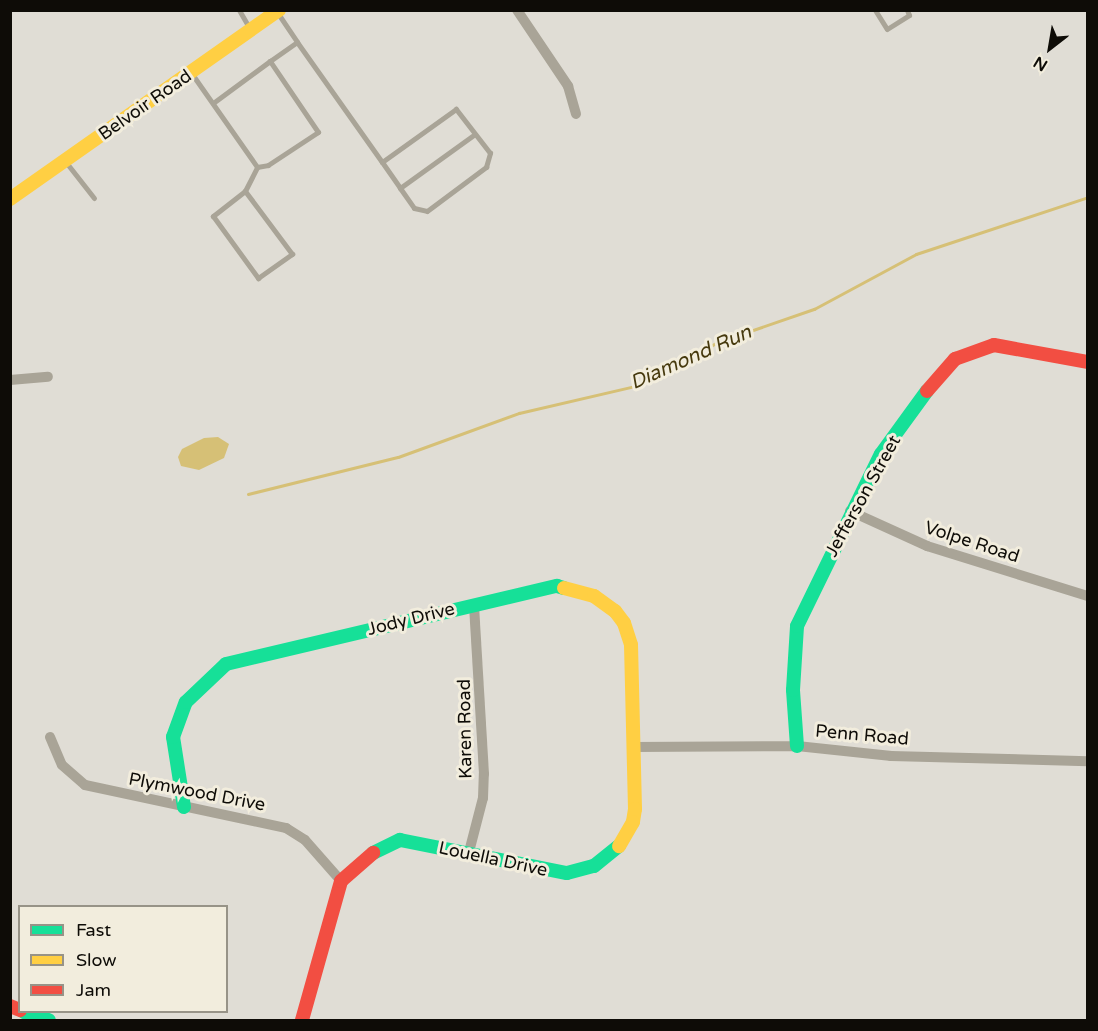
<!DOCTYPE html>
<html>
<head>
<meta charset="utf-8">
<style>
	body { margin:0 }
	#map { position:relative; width:1098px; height:1031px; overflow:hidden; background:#e0ddd5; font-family:"Varela Round",sans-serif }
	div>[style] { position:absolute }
	.water>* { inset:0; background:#d6c076 }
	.stream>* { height:3px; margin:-1.5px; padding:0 1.5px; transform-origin:1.5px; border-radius:1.5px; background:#d6c076 }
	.lane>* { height:5px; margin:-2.5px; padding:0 2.5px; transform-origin:2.5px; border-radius:2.5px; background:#a9a497 }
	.street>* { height:10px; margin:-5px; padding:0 5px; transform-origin:5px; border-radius:5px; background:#a9a497 }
	.fast>* { height:14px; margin:-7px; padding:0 7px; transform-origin:7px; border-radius:7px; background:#16e098 }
	.slow>* { height:14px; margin:-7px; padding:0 7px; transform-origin:7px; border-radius:7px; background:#ffcf43 }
	.jam>* { height:14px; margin:-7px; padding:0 7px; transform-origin:7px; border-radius:7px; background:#f24e42 }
	span { translate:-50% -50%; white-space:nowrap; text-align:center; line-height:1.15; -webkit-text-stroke:6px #f2eddd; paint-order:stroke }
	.street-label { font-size:18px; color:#0e0c07 }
	.water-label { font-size:20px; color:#46390d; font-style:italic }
	.frame { position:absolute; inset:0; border:12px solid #0e0c07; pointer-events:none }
	.legend { position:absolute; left:18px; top:905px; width:210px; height:108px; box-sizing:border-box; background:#f2eddd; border:2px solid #979387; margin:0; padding:8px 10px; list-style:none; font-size:18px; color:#0e0c07 }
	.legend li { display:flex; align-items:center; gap:12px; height:30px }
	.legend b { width:30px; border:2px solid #979387 }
	.north { position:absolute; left:1020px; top:18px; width:60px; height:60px; -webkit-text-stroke:4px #f2eddd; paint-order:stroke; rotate:211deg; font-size:16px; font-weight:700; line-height:24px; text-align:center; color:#0e0c07 }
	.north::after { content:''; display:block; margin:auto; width:21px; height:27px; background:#0e0c07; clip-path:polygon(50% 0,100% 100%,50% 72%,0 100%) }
</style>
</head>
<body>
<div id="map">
	<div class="water">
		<i style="clip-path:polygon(218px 437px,229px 444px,224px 458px,199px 470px,181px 466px,178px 457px,182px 449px,204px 438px)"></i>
	</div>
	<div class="stream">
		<i style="left:248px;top:494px;width:154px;rotate:-13.9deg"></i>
		<i style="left:398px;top:457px;width:129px;rotate:-20deg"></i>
		<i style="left:519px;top:413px;width:123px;rotate:-13.1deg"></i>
		<i style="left:639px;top:385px;width:90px;rotate:-28.6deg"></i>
		<i style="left:718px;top:342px;width:102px;rotate:-19deg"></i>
		<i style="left:814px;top:309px;width:116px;rotate:-28.3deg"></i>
		<i style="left:916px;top:254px;width:181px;rotate:-18.3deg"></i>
	</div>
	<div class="lane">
		<i style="left:239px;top:10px;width:22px;rotate:60deg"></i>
		<i style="left:875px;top:10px;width:22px;rotate:58deg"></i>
		<i style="left:887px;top:29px;width:26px;rotate:-32deg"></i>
		<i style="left:909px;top:15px;width:5px;rotate:-112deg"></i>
		<i style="left:277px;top:12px;width:36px;rotate:56deg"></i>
		<i style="left:297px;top:42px;width:147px;rotate:54.7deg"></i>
		<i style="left:382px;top:162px;width:32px;rotate:55deg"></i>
		<i style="left:400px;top:188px;width:24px;rotate:55deg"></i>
		<i style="left:414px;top:208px;width:13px;rotate:13deg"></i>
		<i style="left:427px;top:211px;width:74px;rotate:-36.7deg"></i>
		<i style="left:486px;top:167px;width:15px;rotate:-74deg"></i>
		<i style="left:490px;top:153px;width:56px;rotate:-127.7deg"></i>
		<i style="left:456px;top:109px;width:91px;rotate:144.4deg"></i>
		<i style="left:192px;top:74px;width:113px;rotate:55deg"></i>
		<i style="left:257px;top:167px;width:11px;rotate:-10deg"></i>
		<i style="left:268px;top:165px;width:60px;rotate:-33.4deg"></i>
		<i style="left:318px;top:132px;width:86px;rotate:-124.1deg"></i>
		<i style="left:270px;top:61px;width:33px;rotate:-35deg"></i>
		<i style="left:213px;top:103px;width:71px;rotate:-36.4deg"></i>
		<i style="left:65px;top:161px;width:47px;rotate:51.9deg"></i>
		<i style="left:400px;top:188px;width:92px;rotate:-35.8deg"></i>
		<i style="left:245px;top:191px;width:41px;rotate:142deg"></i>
		<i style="left:213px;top:216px;width:77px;rotate:54deg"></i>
		<i style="left:258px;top:278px;width:42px;rotate:-35.2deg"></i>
		<i style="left:292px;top:254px;width:79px;rotate:-126.7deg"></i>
		<i style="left:245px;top:191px;width:27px;rotate:-63deg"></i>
	</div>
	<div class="street">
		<i style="left:517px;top:10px;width:92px;rotate:56.1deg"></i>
		<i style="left:568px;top:86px;width:29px;rotate:74deg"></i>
		<i style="left:10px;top:380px;width:38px;rotate:-5deg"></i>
		<i style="left:850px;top:511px;width:85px;rotate:24.4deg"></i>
		<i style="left:927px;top:546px;width:169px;rotate:17.3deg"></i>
		<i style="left:50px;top:737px;width:30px;rotate:67deg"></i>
		<i style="left:62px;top:765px;width:30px;rotate:41deg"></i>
		<i style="left:85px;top:785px;width:206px;rotate:12.1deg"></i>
		<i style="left:286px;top:828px;width:22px;rotate:32deg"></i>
		<i style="left:305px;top:840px;width:55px;rotate:48.7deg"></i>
		<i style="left:633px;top:747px;width:164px;rotate:-0.3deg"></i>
		<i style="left:797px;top:746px;width:95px;rotate:6.1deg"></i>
		<i style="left:891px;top:756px;width:197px;rotate:1.5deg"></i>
		<i style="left:469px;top:852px;width:56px;rotate:-75.5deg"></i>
		<i style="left:483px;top:798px;width:24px;rotate:-88deg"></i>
		<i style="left:484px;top:774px;width:170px;rotate:-93.4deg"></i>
	</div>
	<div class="fast">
		<i style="left:797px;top:746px;width:56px;rotate:-94.1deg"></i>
		<i style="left:793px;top:690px;width:64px;rotate:-86.4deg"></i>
		<i style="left:797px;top:626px;width:191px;rotate:-64deg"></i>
		<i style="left:881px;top:454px;width:78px;rotate:-53.9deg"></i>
		<i style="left:184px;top:807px;width:71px;rotate:-98.9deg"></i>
		<i style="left:173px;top:737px;width:37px;rotate:-70deg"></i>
		<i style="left:186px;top:702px;width:55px;rotate:-43.5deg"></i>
		<i style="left:226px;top:664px;width:340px;rotate:-13.3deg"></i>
		<i style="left:557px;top:586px;width:7px;rotate:16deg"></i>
		<i style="left:373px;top:853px;width:30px;rotate:-26deg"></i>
		<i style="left:400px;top:840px;width:170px;rotate:11.2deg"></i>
		<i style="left:567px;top:873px;width:28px;rotate:-15deg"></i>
		<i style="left:594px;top:866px;width:32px;rotate:-39deg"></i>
		<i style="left:24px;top:1012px;width:26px;rotate:18deg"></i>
	</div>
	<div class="slow">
		<i style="left:10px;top:199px;width:329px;rotate:-35.1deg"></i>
		<i style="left:564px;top:588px;width:31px;rotate:15deg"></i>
		<i style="left:594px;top:596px;width:26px;rotate:36deg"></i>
		<i style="left:615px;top:611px;width:15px;rotate:53deg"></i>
		<i style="left:624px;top:623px;width:23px;rotate:72deg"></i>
		<i style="left:631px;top:645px;width:164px;rotate:88.6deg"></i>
		<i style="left:635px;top:809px;width:13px;rotate:99deg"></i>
		<i style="left:633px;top:822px;width:28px;rotate:120deg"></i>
	</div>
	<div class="jam">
		<i style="left:927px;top:391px;width:43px;rotate:-48.8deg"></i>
		<i style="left:955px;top:359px;width:41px;rotate:-19.7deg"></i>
		<i style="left:994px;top:345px;width:96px;rotate:10.3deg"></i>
		<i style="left:10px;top:1006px;width:11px;rotate:22deg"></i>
		<i style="left:302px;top:1020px;width:144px;rotate:-74.3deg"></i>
		<i style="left:341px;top:881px;width:43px;rotate:-41.2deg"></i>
	</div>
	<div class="street-label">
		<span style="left:145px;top:105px;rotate:-35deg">Belvoir Road</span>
		<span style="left:863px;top:496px;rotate:-61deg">Jefferson Street</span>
		<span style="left:972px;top:542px;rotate:18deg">Volpe Road</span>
		<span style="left:411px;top:619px;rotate:-14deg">Jody Drive</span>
		<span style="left:465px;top:729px;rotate:-91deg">Karen Road</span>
		<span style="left:862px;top:735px;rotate:5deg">Penn Road</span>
		<span style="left:197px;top:792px;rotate:11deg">Plymwood Drive</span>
		<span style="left:493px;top:859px;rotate:12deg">Louella Drive</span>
	</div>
	<div class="water-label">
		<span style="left:691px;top:358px;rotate:-24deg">Diamond Run</span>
	</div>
	<div class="frame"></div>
	<ul class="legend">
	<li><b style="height:8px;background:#16e098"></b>Fast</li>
	<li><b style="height:8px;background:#ffcf43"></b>Slow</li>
	<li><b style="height:8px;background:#f24e42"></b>Jam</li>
	</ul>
	<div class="north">N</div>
</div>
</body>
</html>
